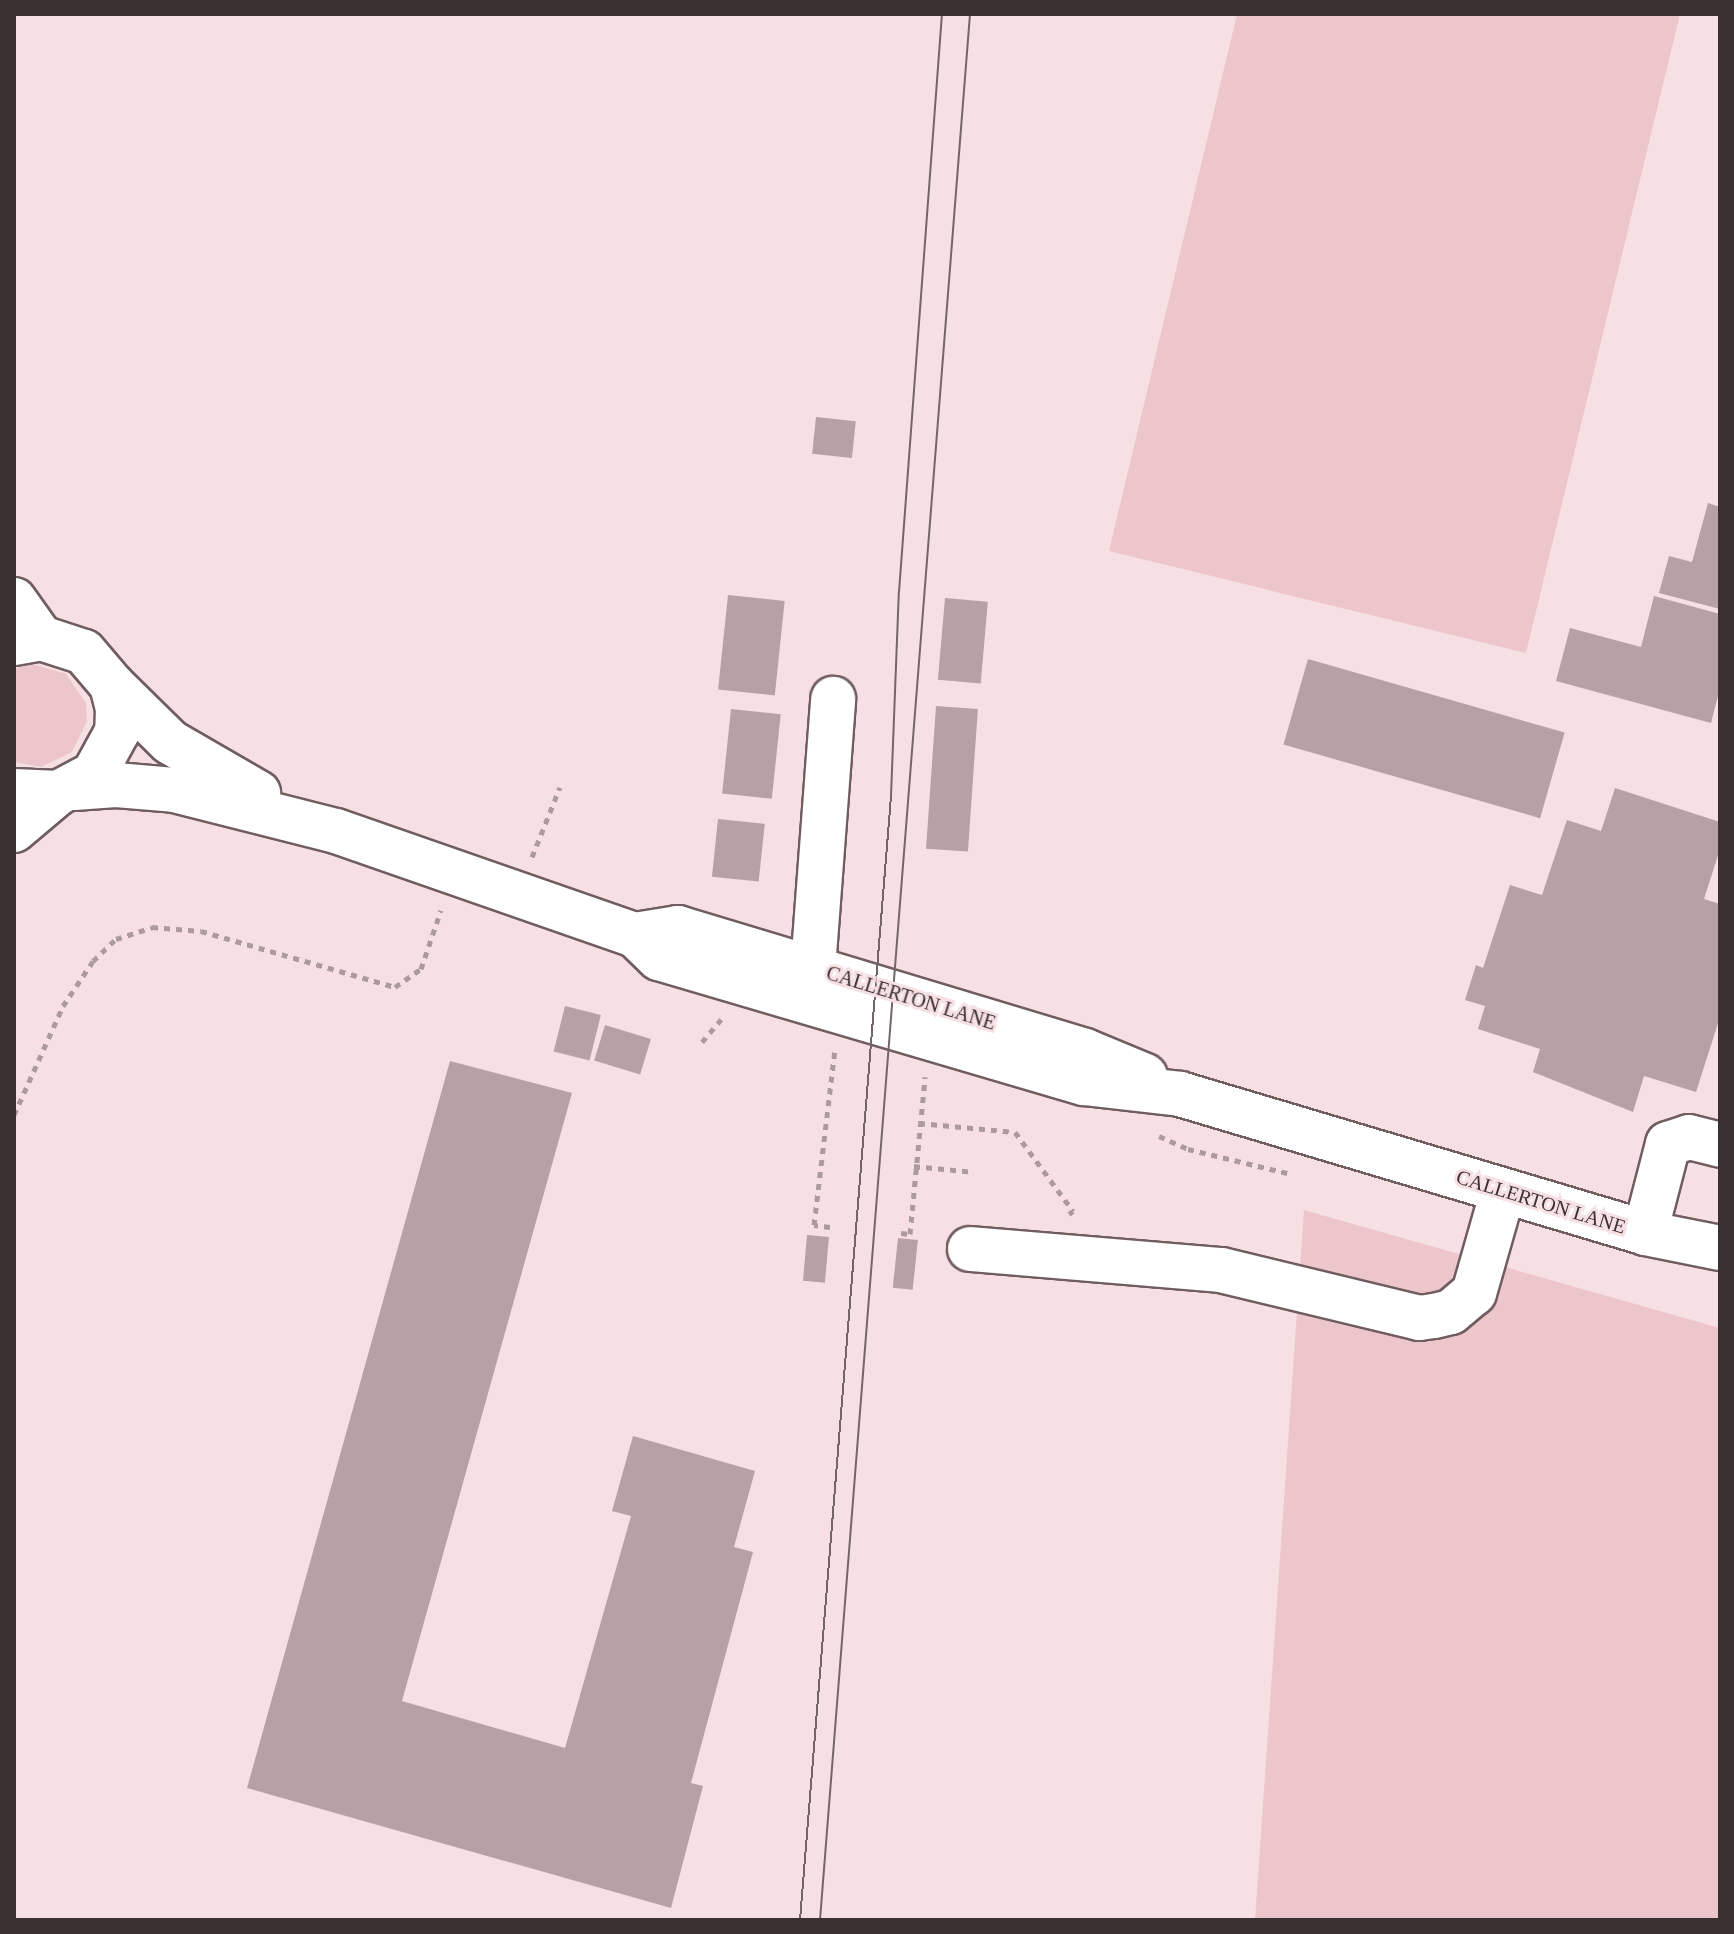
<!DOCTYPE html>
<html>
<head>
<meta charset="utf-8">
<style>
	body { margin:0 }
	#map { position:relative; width:1734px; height:1934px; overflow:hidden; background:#f7e0e3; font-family:Georgia,serif }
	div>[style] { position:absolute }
	.green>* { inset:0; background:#edc6cc }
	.building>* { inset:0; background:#b7a1a4; transform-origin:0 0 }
	.path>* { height:5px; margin-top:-2.5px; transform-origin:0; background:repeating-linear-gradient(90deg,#ac9b9d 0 6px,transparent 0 12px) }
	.roads { filter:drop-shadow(2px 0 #705d60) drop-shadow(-2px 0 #705d60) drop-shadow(0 2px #705d60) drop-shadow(0 -2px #705d60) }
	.minor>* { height:44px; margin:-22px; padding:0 22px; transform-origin:22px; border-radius:22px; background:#fff }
	.highway>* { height:44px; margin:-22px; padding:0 22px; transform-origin:22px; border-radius:22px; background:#fff }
	.tram>* { height:2px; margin:-1px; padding:0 1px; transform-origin:1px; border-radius:1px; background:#746668 }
	span { translate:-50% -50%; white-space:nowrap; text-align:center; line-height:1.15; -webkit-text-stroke:6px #f7e0e3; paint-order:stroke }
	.street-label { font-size:20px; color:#393031 }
	.frame { position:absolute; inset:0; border:16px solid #393031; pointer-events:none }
</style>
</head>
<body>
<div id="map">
	<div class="green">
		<i style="clip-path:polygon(1237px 14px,1680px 14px,1526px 653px,1109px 551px)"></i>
		<i style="clip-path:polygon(32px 664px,66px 674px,86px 703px,87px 721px,72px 752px,41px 767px,14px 762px,14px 669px)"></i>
		<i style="clip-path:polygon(1304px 1210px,1720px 1328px,1720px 1920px,1255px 1920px)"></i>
	</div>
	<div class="building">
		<i style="left:816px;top:417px;width:40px;height:37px;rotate:6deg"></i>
		<i style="clip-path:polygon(1708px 503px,1720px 507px,1720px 609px,1659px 593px,1669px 556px,1692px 562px)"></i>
		<i style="left:728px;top:595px;width:57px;height:95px;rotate:6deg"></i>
		<i style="clip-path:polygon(1654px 596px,1720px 614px,1720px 688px,1711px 723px,1556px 681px,1570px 628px,1641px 647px)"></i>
		<i style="left:945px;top:598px;width:43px;height:82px;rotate:5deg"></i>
		<i style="left:1308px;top:659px;width:267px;height:89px;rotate:16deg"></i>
		<i style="left:936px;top:706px;width:42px;height:143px;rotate:4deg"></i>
		<i style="left:731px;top:709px;width:50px;height:85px;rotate:6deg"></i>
		<i style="clip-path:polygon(1615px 788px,1720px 822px,1720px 849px,1704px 899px,1720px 904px,1720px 1017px,1696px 1092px,1644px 1076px,1633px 1112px,1533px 1072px,1540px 1049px,1478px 1029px,1485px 1006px,1465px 1000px,1476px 965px,1483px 968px,1510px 885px,1542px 895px,1567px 820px,1601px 831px)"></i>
		<i style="left:718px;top:819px;width:47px;height:58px;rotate:6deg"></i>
		<i style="left:565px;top:1006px;width:37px;height:47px;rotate:14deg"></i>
		<i style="left:605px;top:1025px;width:48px;height:37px;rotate:17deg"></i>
		<i style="clip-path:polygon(450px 1061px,572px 1093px,402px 1701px,565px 1748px,631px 1516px,612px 1511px,633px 1436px,755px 1471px,734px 1547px,753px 1552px,691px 1783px,703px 1786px,671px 1908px,247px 1788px)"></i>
		<i style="left:807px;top:1235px;width:22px;height:46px;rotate:5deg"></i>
		<i style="left:898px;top:1238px;width:20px;height:50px;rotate:6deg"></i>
	</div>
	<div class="path">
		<i style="left:532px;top:857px;width:75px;rotate:-68.2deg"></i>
		<i style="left:702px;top:1042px;width:30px;rotate:-50deg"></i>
		<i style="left:14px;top:1115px;width:120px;rotate:-65.8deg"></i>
		<i style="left:63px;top:1006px;width:54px;rotate:-56.3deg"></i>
		<i style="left:93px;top:961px;width:32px;rotate:-44deg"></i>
		<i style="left:116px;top:939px;width:38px;rotate:-18deg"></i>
		<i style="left:152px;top:927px;width:49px;rotate:4.7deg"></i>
		<i style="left:201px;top:931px;width:202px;rotate:16.1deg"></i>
		<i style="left:395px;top:987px;width:32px;rotate:-35deg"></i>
		<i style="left:421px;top:969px;width:62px;rotate:-71.3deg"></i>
		<i style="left:919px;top:1123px;width:96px;rotate:5.4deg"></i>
		<i style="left:1015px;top:1132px;width:98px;rotate:53.7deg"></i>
		<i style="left:1073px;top:1211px;width:5px;rotate:143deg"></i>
		<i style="left:1159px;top:1136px;width:32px;rotate:24deg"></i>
		<i style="left:1188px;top:1149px;width:106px;rotate:13.6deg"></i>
		<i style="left:914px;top:1166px;width:60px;rotate:5.7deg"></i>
		<i style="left:830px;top:1227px;width:16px;rotate:-173deg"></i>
		<i style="left:814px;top:1225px;width:176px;rotate:-83.2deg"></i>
		<i style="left:901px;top:1233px;width:9px;rotate:6deg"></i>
		<i style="left:910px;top:1234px;width:158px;rotate:-84.5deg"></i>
	</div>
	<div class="roads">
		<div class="minor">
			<i style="left:14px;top:643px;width:27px;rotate:-10deg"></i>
			<i style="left:41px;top:638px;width:45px;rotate:18deg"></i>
			<i style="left:84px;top:652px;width:43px;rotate:49.7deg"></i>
			<i style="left:112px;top:685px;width:25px;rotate:76deg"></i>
			<i style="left:118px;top:709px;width:23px;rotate:92deg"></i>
			<i style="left:117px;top:732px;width:48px;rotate:118.7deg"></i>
			<i style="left:94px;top:774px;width:41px;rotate:152.2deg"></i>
			<i style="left:58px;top:793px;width:44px;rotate:-177.4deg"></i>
			<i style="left:112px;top:685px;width:81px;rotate:44.5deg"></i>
			<i style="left:170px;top:742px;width:102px;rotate:30.1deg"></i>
			<i style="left:74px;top:788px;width:42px;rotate:-4.1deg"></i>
			<i style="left:116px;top:785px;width:58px;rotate:4.9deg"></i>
			<i style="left:174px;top:790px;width:167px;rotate:14.2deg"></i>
			<i style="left:336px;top:831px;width:317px;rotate:19.2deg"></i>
			<i style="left:635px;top:935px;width:33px;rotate:44deg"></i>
			<i style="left:659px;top:958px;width:443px;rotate:16.4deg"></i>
			<i style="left:1084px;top:1083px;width:97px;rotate:6.5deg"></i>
			<i style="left:1180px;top:1094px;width:485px;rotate:16.6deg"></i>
			<i style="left:1645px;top:1233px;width:76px;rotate:11.3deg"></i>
			<i style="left:635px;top:935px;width:44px;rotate:-9.2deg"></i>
			<i style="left:678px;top:928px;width:425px;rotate:16.8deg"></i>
			<i style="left:1085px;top:1051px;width:65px;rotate:22.6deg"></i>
			<i style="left:813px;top:968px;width:270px;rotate:-85.7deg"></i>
			<i style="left:1645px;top:1233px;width:92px;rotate:-75.5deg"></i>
			<i style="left:1668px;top:1144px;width:22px;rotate:-18deg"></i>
			<i style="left:1689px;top:1137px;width:32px;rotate:14deg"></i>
			<i style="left:970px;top:1249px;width:252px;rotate:4.8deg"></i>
			<i style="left:1221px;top:1270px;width:204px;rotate:13.6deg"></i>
			<i style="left:1419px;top:1318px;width:15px;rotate:-8deg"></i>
			<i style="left:1434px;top:1316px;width:17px;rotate:-13deg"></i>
			<i style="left:1451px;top:1312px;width:30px;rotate:-40deg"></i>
			<i style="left:1474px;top:1293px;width:106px;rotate:-74.1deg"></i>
		</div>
		<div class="highway">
			<i style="left:14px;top:600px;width:47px;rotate:54.6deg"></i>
			<i style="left:14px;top:830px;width:57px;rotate:-40.1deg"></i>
		</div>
	</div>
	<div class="tram">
		<i style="left:800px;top:1920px;width:1128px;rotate:-85.37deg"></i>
		<i style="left:891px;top:796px;width:204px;rotate:-87.8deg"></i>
		<i style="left:899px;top:592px;width:580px;rotate:-85.75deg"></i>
		<i style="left:820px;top:1920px;width:1912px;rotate:-85.5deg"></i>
	</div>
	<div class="street-label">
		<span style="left:911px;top:998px;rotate:17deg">CALLERTON LANE</span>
		<span style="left:1541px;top:1202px;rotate:17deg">CALLERTON LANE</span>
	</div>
	<div class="frame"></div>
</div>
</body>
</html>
